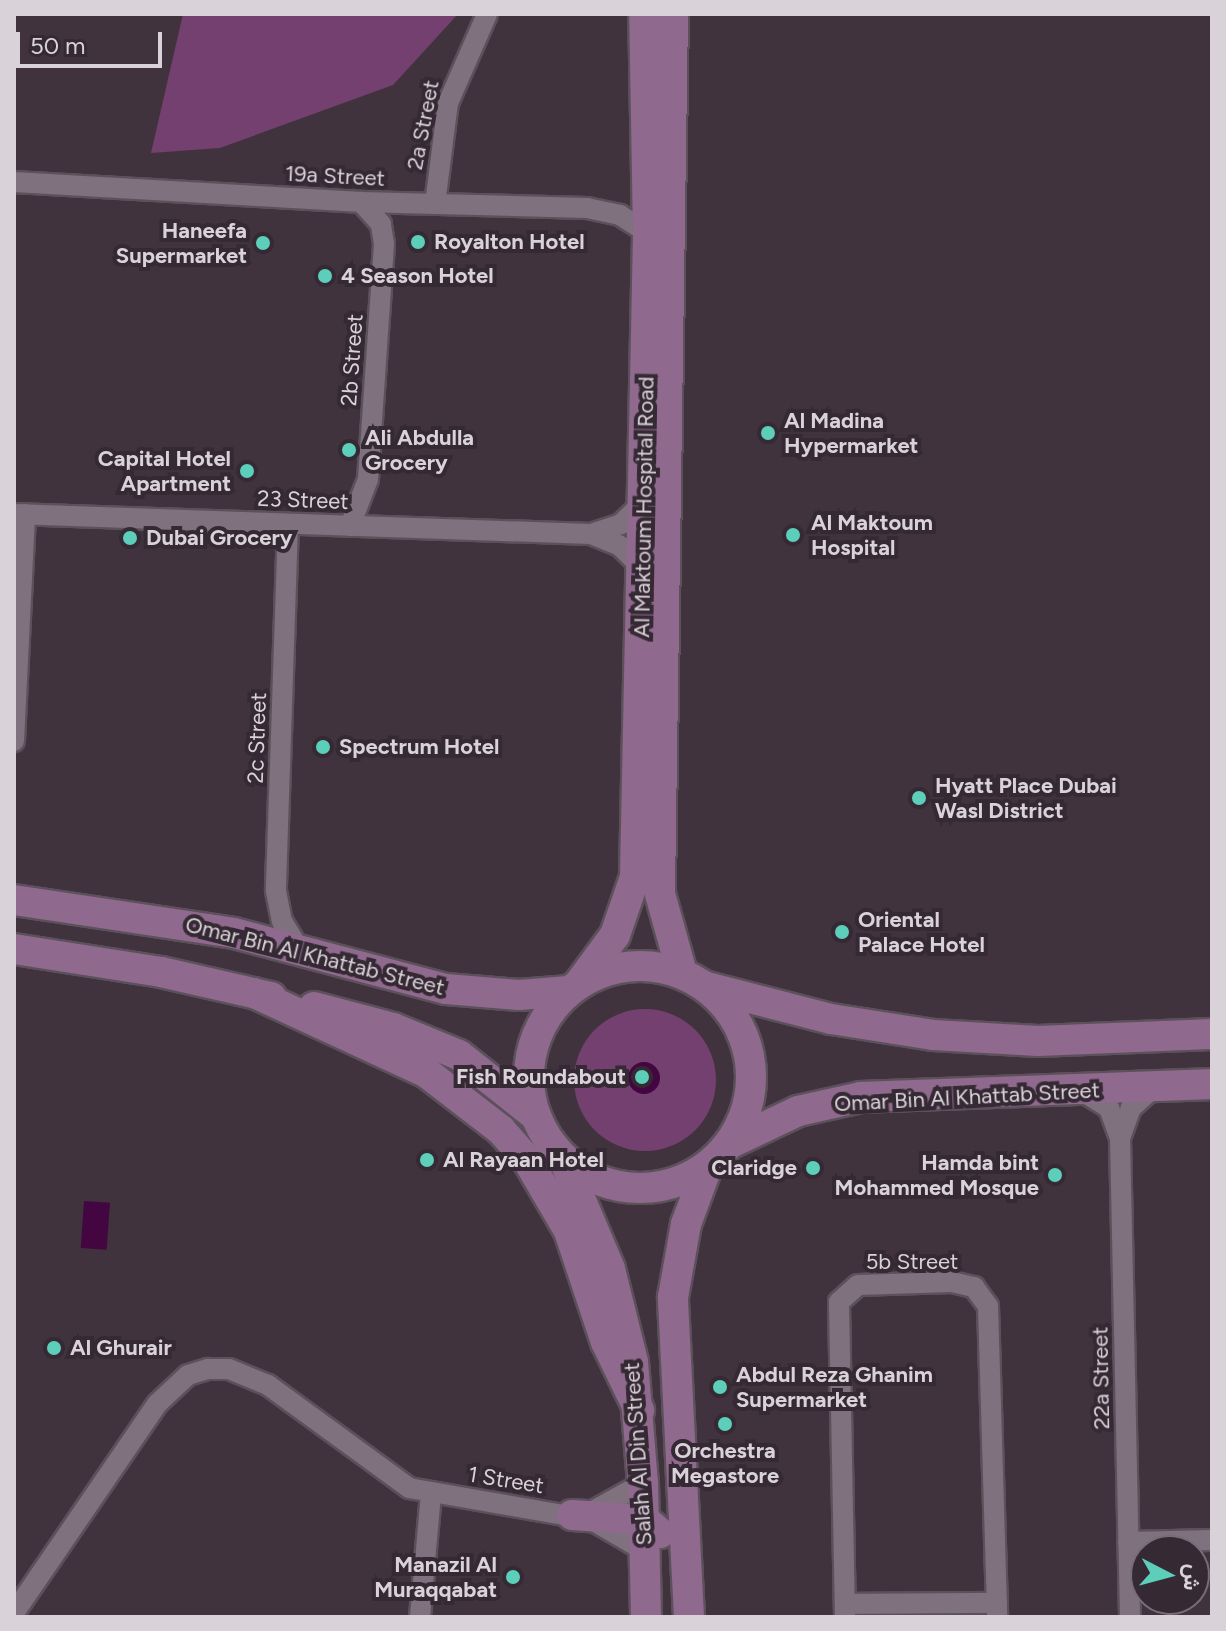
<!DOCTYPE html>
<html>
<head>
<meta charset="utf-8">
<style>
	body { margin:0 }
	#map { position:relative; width:1226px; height:1631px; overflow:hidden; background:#40333e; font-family:Figtree,Vazirmatn,sans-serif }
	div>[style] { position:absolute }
	.green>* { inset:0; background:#73406f }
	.round { border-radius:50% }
	.water>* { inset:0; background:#430641; transform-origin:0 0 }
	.roads { filter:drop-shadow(2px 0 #5c515b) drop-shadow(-2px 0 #5c515b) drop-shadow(0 2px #5c515b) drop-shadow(0 -2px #5c515b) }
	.street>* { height:20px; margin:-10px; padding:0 10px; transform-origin:10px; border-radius:10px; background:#7f717e }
	.secondary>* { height:30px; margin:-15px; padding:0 15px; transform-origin:15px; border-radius:15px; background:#90698e }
	.secondary>.ring { margin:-15px; padding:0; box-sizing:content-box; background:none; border:30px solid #90698e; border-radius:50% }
	.dots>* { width:22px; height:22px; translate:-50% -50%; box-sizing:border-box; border:4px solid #352934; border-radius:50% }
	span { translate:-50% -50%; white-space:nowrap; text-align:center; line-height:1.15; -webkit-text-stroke:8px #352934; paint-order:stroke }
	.street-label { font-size:22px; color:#dad2d9 }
	.poi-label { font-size:22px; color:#dad2d9; font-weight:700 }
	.right { translate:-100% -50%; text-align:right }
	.left { translate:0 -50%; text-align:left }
	.frame { position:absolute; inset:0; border:16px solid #dad2d9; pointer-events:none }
	.north { position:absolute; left:1130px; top:1535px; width:80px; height:80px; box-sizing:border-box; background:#352934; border:2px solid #776d76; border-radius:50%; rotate:96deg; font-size:22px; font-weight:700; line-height:32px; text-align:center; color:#dad2d9 }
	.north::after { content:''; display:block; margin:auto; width:28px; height:36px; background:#5dceba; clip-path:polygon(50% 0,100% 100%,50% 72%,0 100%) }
	.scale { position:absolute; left:16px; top:32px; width:146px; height:36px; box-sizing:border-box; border:4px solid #dad2d9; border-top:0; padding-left:10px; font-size:24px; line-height:28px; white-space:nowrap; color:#dad2d9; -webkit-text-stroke:6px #352934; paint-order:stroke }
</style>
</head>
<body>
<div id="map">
	<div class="green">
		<i style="clip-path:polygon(183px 14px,458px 14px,393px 85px,220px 148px,151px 153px)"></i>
		<i class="round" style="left:574px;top:1009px;width:142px;height:142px"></i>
	</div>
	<div class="water">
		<i class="round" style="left:628px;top:1062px;width:32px;height:32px"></i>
		<i style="left:84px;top:1201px;width:26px;height:47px;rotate:4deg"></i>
	</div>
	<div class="roads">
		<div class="street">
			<i style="left:14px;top:182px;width:348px;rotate:3.3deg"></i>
			<i style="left:361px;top:202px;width:226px;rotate:1.5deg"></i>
			<i style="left:587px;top:208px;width:34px;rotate:12deg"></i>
			<i style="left:620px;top:215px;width:33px;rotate:33deg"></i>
			<i style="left:435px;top:204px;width:102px;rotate:-82.7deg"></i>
			<i style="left:448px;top:103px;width:97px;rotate:-66.3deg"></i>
			<i style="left:14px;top:514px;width:577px;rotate:1.99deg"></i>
			<i style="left:591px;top:534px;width:31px;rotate:22deg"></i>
			<i style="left:620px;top:546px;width:31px;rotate:45deg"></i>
			<i style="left:288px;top:524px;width:367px;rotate:91.9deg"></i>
			<i style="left:276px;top:891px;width:31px;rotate:79deg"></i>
			<i style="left:282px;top:921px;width:31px;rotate:59deg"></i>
			<i style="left:350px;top:526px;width:50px;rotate:-69deg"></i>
			<i style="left:368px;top:479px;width:236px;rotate:-86.1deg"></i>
			<i style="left:384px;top:244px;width:20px;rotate:-99deg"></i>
			<i style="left:381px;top:224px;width:30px;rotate:-132deg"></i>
			<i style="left:591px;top:534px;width:32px;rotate:-18deg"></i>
			<i style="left:621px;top:524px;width:32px;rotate:-44deg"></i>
			<i style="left:14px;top:741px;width:227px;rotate:-87.2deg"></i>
			<i style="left:1082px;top:1091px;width:32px;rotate:32deg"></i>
			<i style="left:1109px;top:1108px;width:32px;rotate:70deg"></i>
			<i style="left:1120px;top:1138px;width:479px;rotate:88.8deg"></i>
			<i style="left:1120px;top:1138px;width:32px;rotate:-70deg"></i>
			<i style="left:1131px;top:1108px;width:31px;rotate:-42deg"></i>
			<i style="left:591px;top:1512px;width:60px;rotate:-29.1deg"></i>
			<i style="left:1128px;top:1542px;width:84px;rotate:-1.4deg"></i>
			<i style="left:845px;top:1604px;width:152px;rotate:-0.4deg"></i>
			<i style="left:14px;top:1613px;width:253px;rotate:-55.6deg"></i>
			<i style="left:157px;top:1404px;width:42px;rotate:-43.1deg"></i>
			<i style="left:188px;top:1375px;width:21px;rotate:-17deg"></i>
			<i style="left:208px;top:1369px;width:21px"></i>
			<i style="left:229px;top:1369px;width:42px;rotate:22.3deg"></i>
			<i style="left:268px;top:1385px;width:175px;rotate:36.1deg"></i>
			<i style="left:409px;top:1488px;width:186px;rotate:9.9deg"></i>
			<i style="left:592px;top:1520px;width:61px;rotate:30.3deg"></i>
			<i style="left:420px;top:1617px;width:124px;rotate:-84.9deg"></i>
			<i style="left:845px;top:1617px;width:315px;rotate:-91.1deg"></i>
			<i style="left:839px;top:1302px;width:25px;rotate:-42deg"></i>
			<i style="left:858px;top:1285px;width:94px;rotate:-1.8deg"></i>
			<i style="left:952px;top:1282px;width:23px;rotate:13deg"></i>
			<i style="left:974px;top:1287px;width:24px;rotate:54deg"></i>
			<i style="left:988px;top:1306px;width:311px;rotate:88.3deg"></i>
		</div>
		<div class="secondary">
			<i style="left:673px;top:14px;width:880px;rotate:90.85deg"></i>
			<i style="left:660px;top:894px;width:82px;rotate:74.4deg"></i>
			<i style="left:14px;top:900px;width:222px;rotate:8.5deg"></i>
			<i style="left:234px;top:933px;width:219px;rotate:14.8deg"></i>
			<i style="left:446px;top:989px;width:73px;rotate:4.7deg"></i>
			<i style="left:519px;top:995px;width:50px;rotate:-4.6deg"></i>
			<i style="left:14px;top:949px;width:149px;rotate:8.9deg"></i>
			<i style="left:161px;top:972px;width:113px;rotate:12.8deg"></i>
			<i class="ring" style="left:529px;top:966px;width:192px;height:192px"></i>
			<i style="left:579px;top:984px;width:61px;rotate:-53.7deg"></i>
			<i style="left:615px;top:935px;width:61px;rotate:-71deg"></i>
			<i style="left:635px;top:877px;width:644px;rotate:-88.84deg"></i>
			<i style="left:648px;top:233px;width:219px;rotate:-91deg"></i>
			<i style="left:707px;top:987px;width:128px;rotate:14.5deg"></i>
			<i style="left:831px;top:1019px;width:103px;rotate:8.9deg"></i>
			<i style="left:933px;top:1035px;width:105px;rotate:3.3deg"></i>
			<i style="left:1038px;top:1041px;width:174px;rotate:-2.3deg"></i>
			<i style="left:254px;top:993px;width:191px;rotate:24.8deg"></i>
			<i style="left:427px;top:1073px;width:93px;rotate:37.6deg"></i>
			<i style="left:501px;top:1130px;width:41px;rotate:48.9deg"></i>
			<i style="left:528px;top:1161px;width:81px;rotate:59.6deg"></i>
			<i style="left:569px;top:1231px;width:117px;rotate:71.6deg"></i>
			<i style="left:606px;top:1342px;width:76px;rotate:64.1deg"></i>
			<i style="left:314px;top:1007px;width:82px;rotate:14.9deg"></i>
			<i style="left:393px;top:1028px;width:71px;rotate:22.2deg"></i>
			<i style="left:459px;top:1055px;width:98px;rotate:38.4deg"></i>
			<i style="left:731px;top:1143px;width:74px;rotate:-25.5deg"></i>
			<i style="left:798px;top:1111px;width:65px;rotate:-12.5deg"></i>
			<i style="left:861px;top:1097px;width:351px;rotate:-2.1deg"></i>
			<i style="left:564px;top:1160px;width:118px;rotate:67.1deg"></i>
			<i style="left:610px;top:1269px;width:96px;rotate:76.1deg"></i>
			<i style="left:633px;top:1362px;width:121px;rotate:85.3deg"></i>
			<i style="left:643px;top:1483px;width:134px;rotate:88.7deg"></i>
			<i style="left:572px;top:1515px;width:73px;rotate:3.9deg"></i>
			<i style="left:645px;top:1520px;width:20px;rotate:41deg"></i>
			<i style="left:689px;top:1617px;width:320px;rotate:-92.9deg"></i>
			<i style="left:673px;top:1297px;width:74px;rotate:-79.9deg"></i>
			<i style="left:686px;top:1224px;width:63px;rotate:-69.6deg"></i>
		</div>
	</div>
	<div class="dots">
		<i style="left:418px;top:242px;background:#5dceba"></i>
		<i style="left:263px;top:243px;background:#5dceba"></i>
		<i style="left:325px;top:276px;background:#5dceba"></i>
		<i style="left:768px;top:433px;background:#5dceba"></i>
		<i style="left:349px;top:450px;background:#5dceba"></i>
		<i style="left:247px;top:471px;background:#5dceba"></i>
		<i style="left:793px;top:535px;background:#5dceba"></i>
		<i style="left:130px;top:538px;background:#5dceba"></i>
		<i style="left:323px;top:747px;background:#5dceba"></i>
		<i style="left:919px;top:798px;background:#5dceba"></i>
		<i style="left:842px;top:932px;background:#5dceba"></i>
		<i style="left:642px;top:1077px;background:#5dceba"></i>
		<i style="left:427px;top:1160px;background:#5dceba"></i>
		<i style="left:813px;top:1168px;background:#5dceba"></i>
		<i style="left:1055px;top:1175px;background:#5dceba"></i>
		<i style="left:54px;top:1348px;background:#5dceba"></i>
		<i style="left:720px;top:1387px;background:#5dceba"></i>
		<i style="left:725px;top:1424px;background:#5dceba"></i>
		<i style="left:513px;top:1577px;background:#5dceba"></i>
	</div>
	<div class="street-label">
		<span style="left:423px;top:125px;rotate:-79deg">2a Street</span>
		<span style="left:335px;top:176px;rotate:3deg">19a Street</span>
		<span style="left:352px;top:360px;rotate:-86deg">2b Street</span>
		<span style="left:303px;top:500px;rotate:2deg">23 Street</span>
		<span style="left:644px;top:507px;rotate:-89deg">Al Maktoum Hospital Road</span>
		<span style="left:257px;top:738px;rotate:-88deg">2c Street</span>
		<span style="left:315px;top:956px;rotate:14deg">Omar Bin Al Khattab Street</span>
		<span style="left:967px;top:1097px;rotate:-3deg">Omar Bin Al Khattab Street</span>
		<span style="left:912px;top:1262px">5b Street</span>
		<span style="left:1101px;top:1378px;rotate:-91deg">22a Street</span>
		<span style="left:638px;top:1454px;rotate:-94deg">Salah Al Din Street</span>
		<span style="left:506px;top:1480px;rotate:9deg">1 Street</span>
	</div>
	<div class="poi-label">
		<span class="right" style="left:247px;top:243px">Haneefa<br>Supermarket</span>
		<span class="left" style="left:434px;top:242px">Royalton Hotel</span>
		<span class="left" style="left:341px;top:276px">4 Season Hotel</span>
		<span class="left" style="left:784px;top:433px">Al Madina<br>Hypermarket</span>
		<span class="left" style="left:365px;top:450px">Ali Abdulla<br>Grocery</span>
		<span class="right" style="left:231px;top:471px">Capital Hotel<br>Apartment</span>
		<span class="left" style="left:811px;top:535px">Al Maktoum<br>Hospital</span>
		<span class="left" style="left:146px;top:538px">Dubai Grocery</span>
		<span class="left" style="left:339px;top:747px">Spectrum Hotel</span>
		<span class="left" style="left:935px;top:798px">Hyatt Place Dubai<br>Wasl District</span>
		<span class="left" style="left:858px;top:932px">Oriental<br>Palace Hotel</span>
		<span class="right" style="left:626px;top:1077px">Fish Roundabout</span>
		<span class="left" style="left:443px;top:1160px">Al Rayaan Hotel</span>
		<span class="right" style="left:1039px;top:1175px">Hamda bint<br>Mohammed Mosque</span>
		<span class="right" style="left:797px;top:1168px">Claridge</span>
		<span class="left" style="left:70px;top:1348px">Al Ghurair</span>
		<span class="left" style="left:736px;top:1387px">Abdul Reza Ghanim<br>Supermarket</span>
		<span style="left:725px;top:1463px">Orchestra<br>Megastore</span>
		<span class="right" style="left:497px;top:1577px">Manazil Al<br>Muraqqabat</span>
	</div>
	<div class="frame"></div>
	<div class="north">ش</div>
	<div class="scale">50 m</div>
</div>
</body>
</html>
